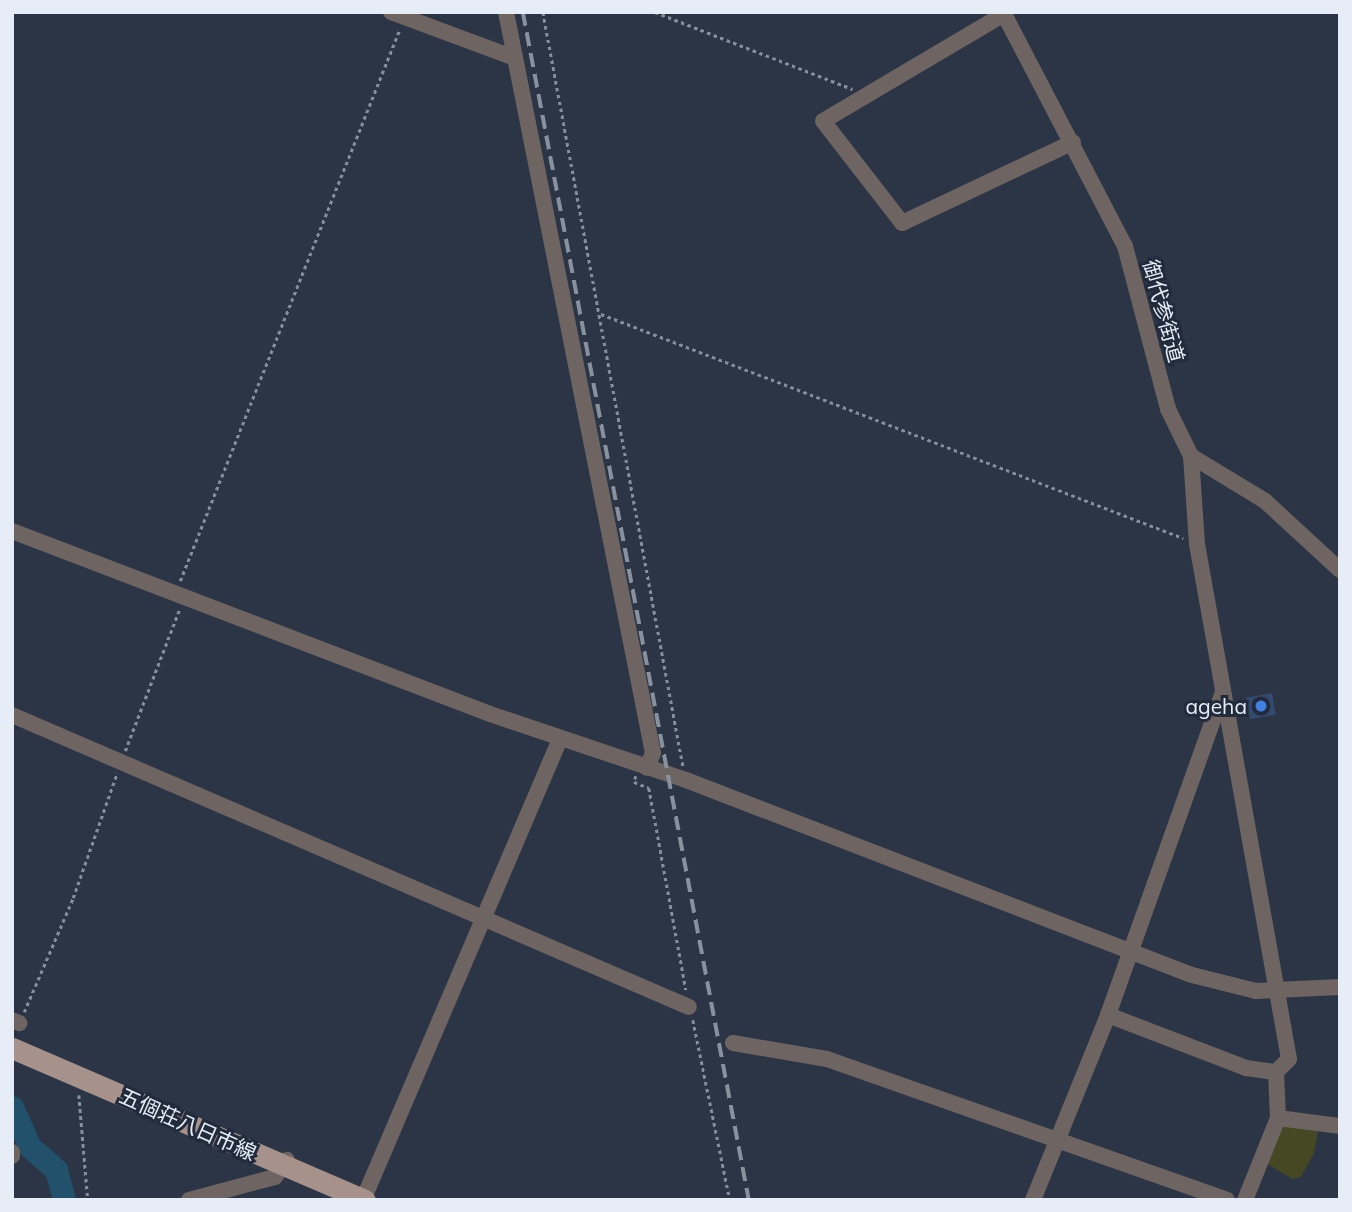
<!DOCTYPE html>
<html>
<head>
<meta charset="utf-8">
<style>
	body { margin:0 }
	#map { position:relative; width:1352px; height:1212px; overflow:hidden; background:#2b3545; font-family:Mulish,"Noto Sans JP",sans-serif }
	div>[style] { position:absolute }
	.green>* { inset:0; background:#454823 }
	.river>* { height:23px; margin:-11.5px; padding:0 11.5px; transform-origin:11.5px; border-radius:11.5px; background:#21516b }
	.building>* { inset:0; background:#334a6e; transform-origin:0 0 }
	.path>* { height:2.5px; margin-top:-1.25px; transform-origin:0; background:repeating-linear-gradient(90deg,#868f9c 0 3.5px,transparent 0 7px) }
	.minor>* { height:16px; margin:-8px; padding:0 8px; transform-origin:8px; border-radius:8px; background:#6e6461 }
	.major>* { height:21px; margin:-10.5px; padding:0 10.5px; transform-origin:10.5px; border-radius:10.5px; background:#a6918b }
	.rail>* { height:3.5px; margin-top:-1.75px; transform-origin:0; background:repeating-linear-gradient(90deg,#88919e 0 14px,transparent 0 21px) }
	.dots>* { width:19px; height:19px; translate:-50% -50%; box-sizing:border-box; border:4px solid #212b3b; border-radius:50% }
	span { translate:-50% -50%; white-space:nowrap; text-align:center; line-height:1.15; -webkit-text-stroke:6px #212b3b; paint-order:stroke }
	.street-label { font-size:21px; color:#e6edf7 }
	.poi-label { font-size:21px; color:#e6edf7 }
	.right { translate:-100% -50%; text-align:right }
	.frame { position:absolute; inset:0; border:14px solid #e6edf7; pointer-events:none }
</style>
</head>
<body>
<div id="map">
	<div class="green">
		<i style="clip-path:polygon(1280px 1124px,1319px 1126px,1314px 1153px,1301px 1177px,1293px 1179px,1267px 1164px)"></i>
	</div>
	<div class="river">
		<i style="left:12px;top:1107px;width:44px;rotate:65.8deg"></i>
		<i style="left:30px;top:1147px;width:35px;rotate:41deg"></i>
		<i style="left:56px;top:1170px;width:31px;rotate:75deg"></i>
	</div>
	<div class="building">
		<i style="left:1272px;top:693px;width:22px;height:26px;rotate:80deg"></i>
	</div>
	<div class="path">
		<i style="left:543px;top:12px;width:767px;rotate:79.48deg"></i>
		<i style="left:655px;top:12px;width:212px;rotate:21.3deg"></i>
		<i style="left:601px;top:314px;width:624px;rotate:21.05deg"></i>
		<i style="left:180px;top:581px;width:592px;rotate:-68.29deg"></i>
		<i style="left:125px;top:751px;width:151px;rotate:-69deg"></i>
		<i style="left:636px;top:776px;width:6px;rotate:108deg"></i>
		<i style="left:634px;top:782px;width:16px;rotate:22deg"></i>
		<i style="left:649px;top:788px;width:205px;rotate:79.6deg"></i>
		<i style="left:24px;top:1012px;width:124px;rotate:-66.7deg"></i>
		<i style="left:73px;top:898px;width:133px;rotate:-70.6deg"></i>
		<i style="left:693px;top:1020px;width:184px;rotate:78.4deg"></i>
		<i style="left:79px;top:1095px;width:105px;rotate:85.1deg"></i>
	</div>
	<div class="minor">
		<i style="left:391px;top:12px;width:132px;rotate:20.4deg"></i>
		<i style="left:506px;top:12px;width:755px;rotate:78.78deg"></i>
		<i style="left:653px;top:753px;width:16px;rotate:112deg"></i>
		<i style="left:1003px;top:12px;width:264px;rotate:62.5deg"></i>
		<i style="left:1125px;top:246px;width:169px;rotate:75.2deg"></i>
		<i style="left:1168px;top:409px;width:52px;rotate:63.9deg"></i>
		<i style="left:1191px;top:456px;width:87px;rotate:31.3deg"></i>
		<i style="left:1265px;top:501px;width:102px;rotate:42.6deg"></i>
		<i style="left:1004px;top:14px;width:210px;rotate:149.4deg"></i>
		<i style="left:823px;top:121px;width:129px;rotate:52.2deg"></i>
		<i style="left:902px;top:223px;width:189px;rotate:-25.3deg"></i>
		<i style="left:1191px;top:456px;width:88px;rotate:86.1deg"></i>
		<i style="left:1197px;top:544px;width:523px;rotate:79.87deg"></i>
		<i style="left:1289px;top:1059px;width:18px;rotate:135deg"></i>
		<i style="left:1276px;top:1072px;width:46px;rotate:87.5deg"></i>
		<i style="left:1278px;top:1118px;width:88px;rotate:111.9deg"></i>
		<i style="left:12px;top:531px;width:512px;rotate:20.95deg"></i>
		<i style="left:490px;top:714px;width:207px;rotate:18.6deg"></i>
		<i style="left:686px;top:780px;width:542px;rotate:21.08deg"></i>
		<i style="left:1192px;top:975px;width:66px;rotate:14deg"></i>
		<i style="left:1256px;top:991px;width:84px;rotate:-2.7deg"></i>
		<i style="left:12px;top:715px;width:737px;rotate:23.33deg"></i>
		<i style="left:1108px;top:1015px;width:148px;rotate:21deg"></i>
		<i style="left:1246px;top:1068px;width:30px;rotate:8deg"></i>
		<i style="left:12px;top:1020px;width:8px;rotate:23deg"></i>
		<i style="left:733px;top:1043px;width:95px;rotate:9.7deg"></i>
		<i style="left:827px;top:1059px;width:424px;rotate:19.4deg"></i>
		<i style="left:1278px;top:1118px;width:63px;rotate:7.4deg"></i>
		<i style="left:12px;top:1152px;width:4px;rotate:90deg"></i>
		<i style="left:189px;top:1200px;width:89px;rotate:-15deg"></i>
		<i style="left:275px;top:1177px;width:21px;rotate:-55deg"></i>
		<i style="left:363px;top:1200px;width:501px;rotate:-66.86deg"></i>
		<i style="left:1033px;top:1200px;width:200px;rotate:-67.9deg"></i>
		<i style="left:1108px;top:1015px;width:341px;rotate:-70.4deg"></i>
	</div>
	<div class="major">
		<i style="left:12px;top:1048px;width:384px;rotate:23.3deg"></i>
	</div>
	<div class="rail">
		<i style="left:523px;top:12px;width:1209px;rotate:79.23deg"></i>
	</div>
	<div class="dots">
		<i style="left:1261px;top:706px;background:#3f7fe0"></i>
	</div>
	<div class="street-label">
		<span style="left:1164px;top:311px;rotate:75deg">御代参街道</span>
		<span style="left:188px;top:1124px;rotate:24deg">五個荘八日市線</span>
	</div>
	<div class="poi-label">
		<span class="right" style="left:1247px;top:706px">ageha</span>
	</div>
	<div class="frame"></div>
</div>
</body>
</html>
